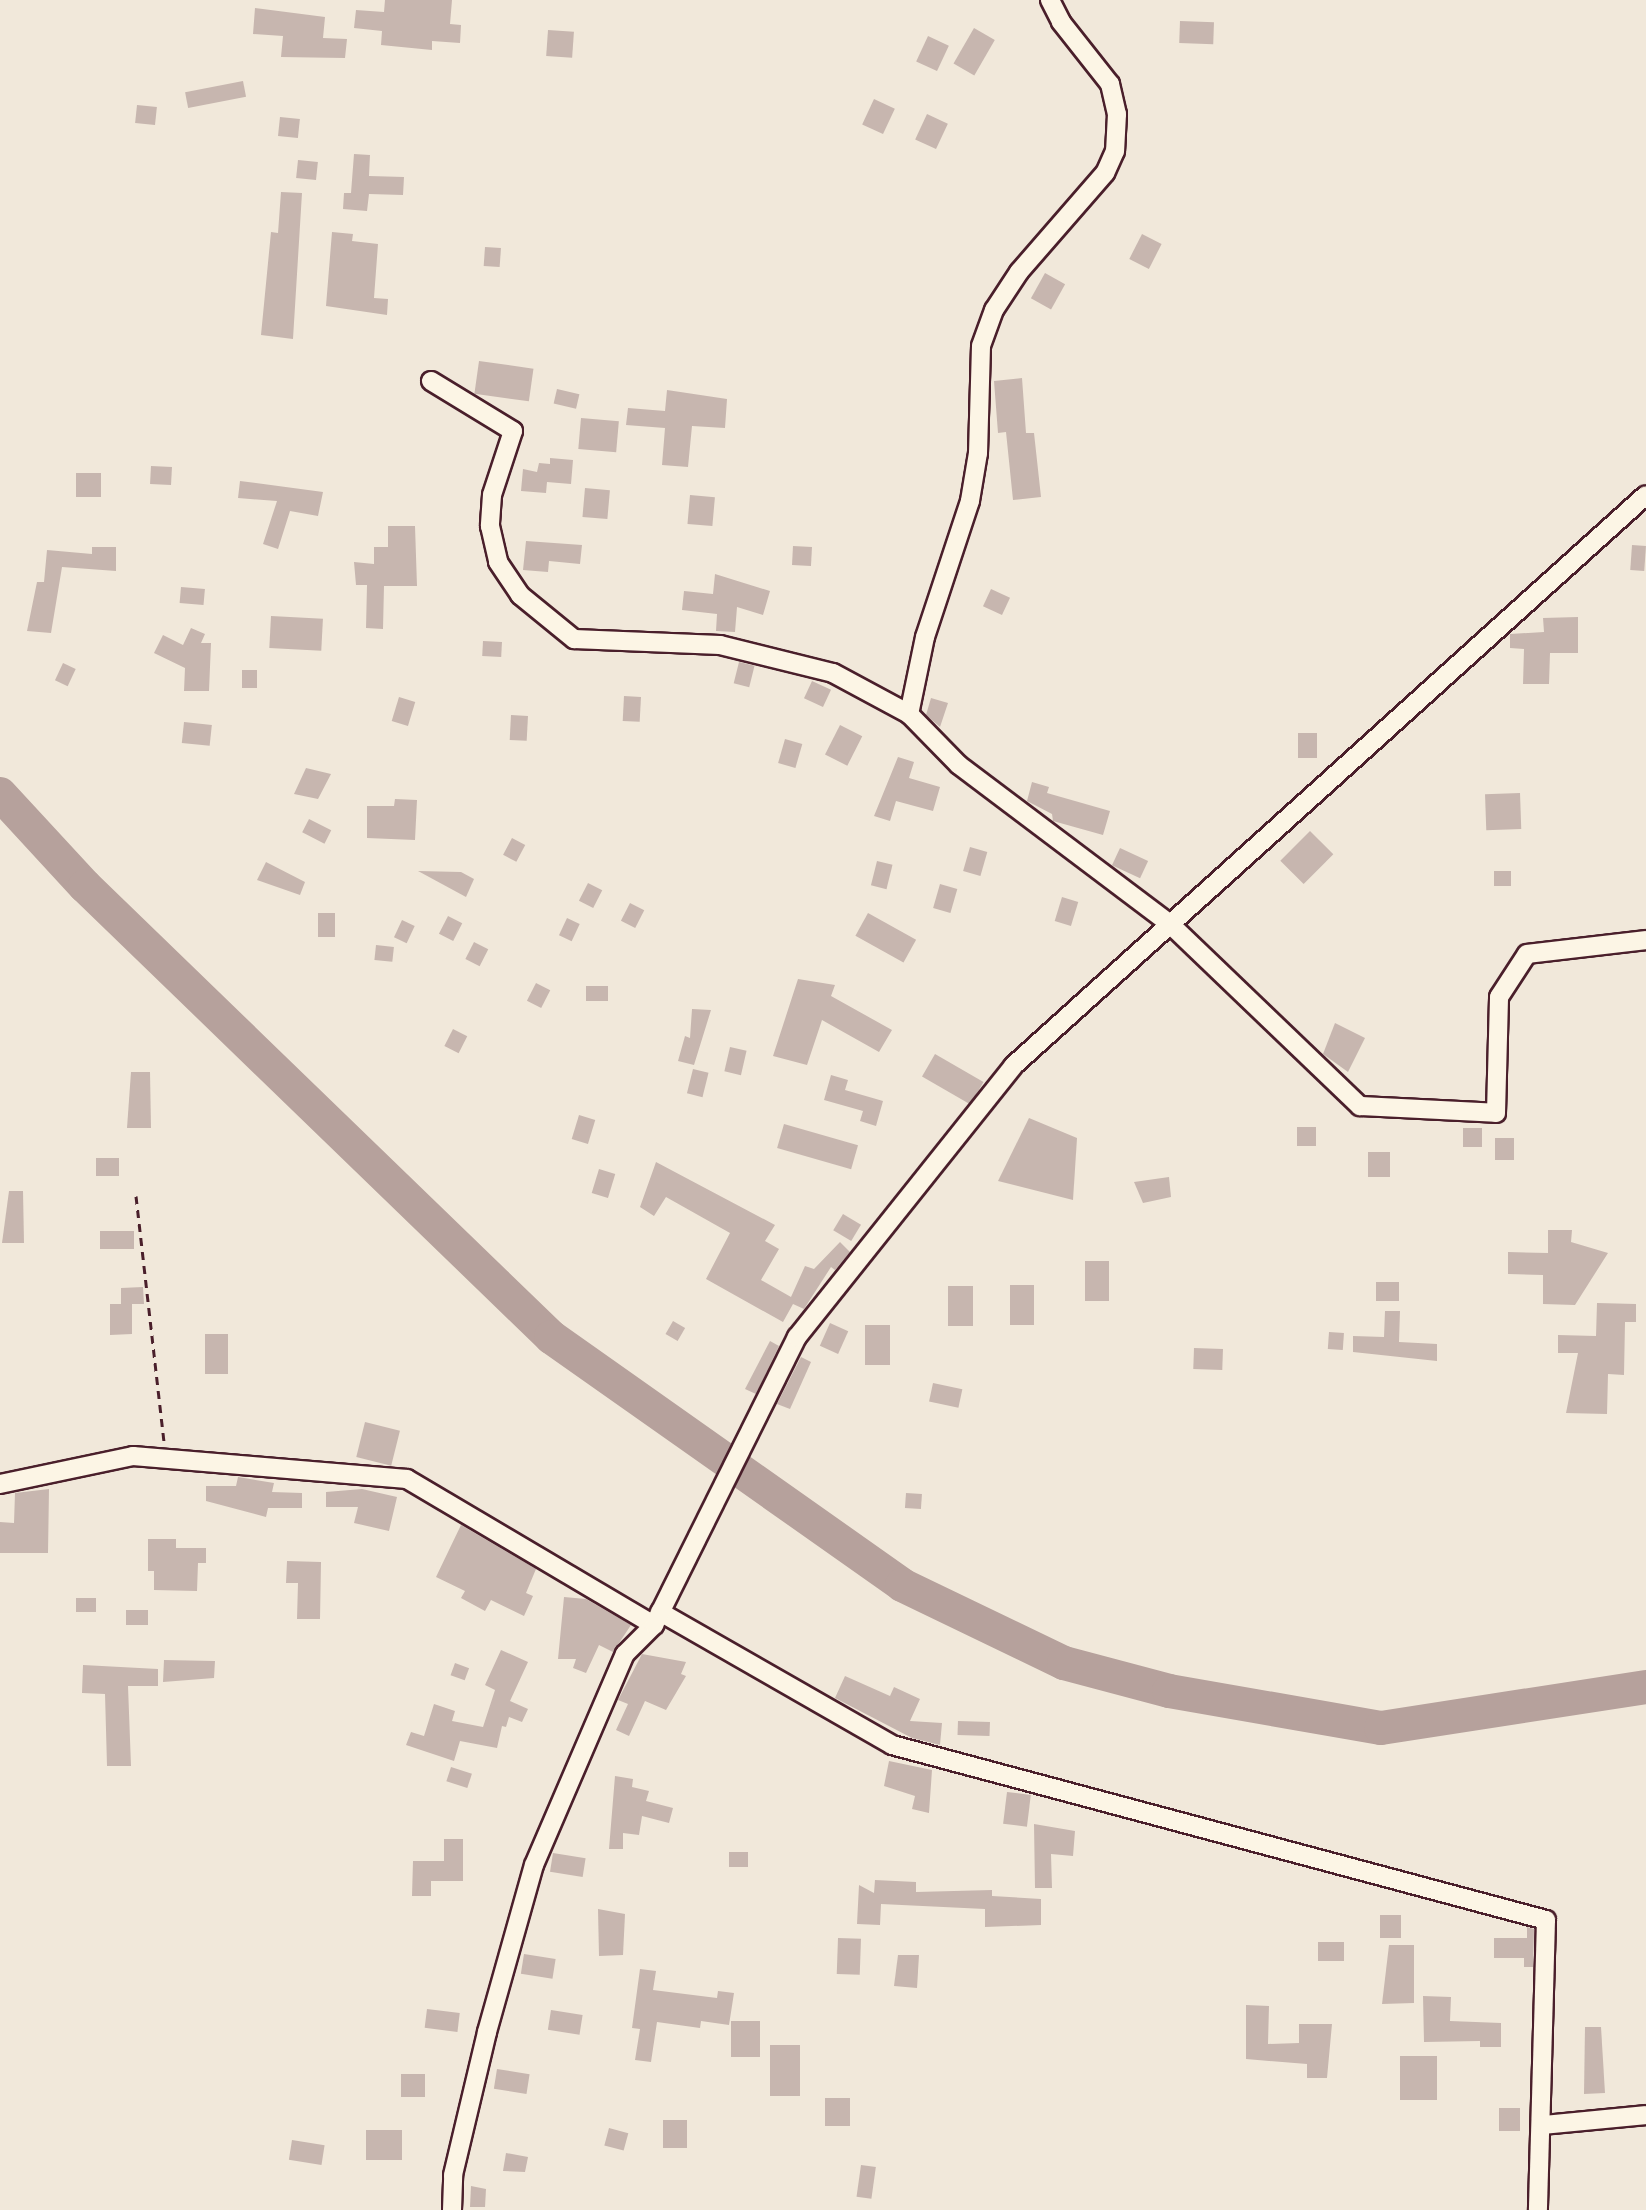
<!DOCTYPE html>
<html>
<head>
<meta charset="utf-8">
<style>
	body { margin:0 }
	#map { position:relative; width:1646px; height:2210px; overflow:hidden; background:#f1e8da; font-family:Mali,sans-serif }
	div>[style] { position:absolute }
	.river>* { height:34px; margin:-17px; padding:0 17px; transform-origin:17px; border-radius:17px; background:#b6a19c }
	.building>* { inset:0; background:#c7b6af; transform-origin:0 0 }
	.path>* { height:3px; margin-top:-1.5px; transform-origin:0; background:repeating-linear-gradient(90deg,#4a1f2b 0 8px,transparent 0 14px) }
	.roads { filter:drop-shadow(2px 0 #4a1f2b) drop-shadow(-2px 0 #4a1f2b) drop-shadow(0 2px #4a1f2b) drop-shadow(0 -2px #4a1f2b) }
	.minor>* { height:18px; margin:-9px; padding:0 9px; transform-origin:9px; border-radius:9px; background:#fcf5e5 }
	span { translate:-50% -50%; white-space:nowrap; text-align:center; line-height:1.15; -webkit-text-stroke:6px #fcf5e5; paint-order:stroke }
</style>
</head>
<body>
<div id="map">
	<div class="river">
		<i style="left:0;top:794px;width:125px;rotate:47.3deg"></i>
		<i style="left:85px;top:886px;width:649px;rotate:44.06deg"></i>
		<i style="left:551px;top:1337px;width:430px;rotate:35.2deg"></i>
		<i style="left:902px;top:1585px;width:180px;rotate:25.7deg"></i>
		<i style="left:1064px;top:1663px;width:109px;rotate:14.9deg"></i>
		<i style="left:1169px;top:1691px;width:215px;rotate:9.9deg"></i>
		<i style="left:1381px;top:1728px;width:268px;rotate:-8.8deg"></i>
	</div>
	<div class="building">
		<i style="clip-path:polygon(385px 0,452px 0,450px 24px,461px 25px,460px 43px,432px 41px,432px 50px,381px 45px,382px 31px,354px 28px,356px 10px,384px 12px)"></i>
		<i style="clip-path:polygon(255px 8px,325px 17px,323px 38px,347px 39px,345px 58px,281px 57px,283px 36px,253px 34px)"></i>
		<i style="left:1180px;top:21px;width:34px;height:22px;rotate:2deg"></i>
		<i style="left:974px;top:28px;width:24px;height:41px;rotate:30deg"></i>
		<i style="left:548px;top:30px;width:26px;height:26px;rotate:4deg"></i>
		<i style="left:928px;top:36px;width:23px;height:28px;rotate:25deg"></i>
		<i style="left:243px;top:81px;width:16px;height:59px;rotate:79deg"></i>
		<i style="left:874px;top:99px;width:23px;height:28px;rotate:25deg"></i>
		<i style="left:137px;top:105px;width:20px;height:18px;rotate:6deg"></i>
		<i style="left:927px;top:114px;width:23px;height:28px;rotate:25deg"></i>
		<i style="left:280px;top:117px;width:20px;height:19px;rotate:6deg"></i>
		<i style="clip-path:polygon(354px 154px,370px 155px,369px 176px,404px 177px,403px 195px,369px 194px,367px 211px,343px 209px,344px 193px,351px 193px)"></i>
		<i style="left:298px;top:160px;width:20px;height:18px;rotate:6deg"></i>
		<i style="clip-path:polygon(281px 192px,302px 193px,293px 339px,261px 335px,271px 232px,278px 233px)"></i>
		<i style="clip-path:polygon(332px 232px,353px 234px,352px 241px,378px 244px,374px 298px,388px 299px,387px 315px,326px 306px)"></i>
		<i style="left:1142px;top:234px;width:22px;height:28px;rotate:27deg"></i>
		<i style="left:485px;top:247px;width:16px;height:19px;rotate:4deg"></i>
		<i style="left:1045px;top:273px;width:23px;height:29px;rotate:29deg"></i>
		<i style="left:479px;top:361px;width:55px;height:33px;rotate:8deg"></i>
		<i style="clip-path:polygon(1022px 378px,1026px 433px,1034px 433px,1041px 497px,1013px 500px,1006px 432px,998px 433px,994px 381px)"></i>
		<i style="left:557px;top:389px;width:23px;height:15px;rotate:13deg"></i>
		<i style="clip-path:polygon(667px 390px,727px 399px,725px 428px,692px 426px,688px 467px,662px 465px,665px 428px,626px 425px,628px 408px,665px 411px)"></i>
		<i style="left:581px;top:418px;width:38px;height:31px;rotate:5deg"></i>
		<i style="clip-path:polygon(550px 458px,573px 460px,571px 484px,547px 482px,546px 493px,521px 491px,523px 469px,537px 472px,539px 463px,550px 464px)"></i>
		<i style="left:151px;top:466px;width:21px;height:18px;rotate:3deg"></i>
		<i style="left:76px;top:473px;width:25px;height:24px"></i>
		<i style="clip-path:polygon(240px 481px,323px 492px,318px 516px,290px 511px,278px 549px,263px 544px,277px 501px,238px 498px)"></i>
		<i style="left:585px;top:488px;width:25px;height:29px;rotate:5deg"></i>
		<i style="left:690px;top:495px;width:25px;height:29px;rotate:5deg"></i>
		<i style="clip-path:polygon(388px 526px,415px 526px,417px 586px,384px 586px,383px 629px,366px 628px,367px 585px,356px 585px,354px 562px,374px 564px,374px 547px,388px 547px)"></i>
		<i style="clip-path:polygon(526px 541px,582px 545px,580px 564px,549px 561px,548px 572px,523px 570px)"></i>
		<i style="left:1632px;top:545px;width:14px;height:25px;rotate:4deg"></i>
		<i style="left:793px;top:546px;width:19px;height:19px;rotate:3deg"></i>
		<i style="clip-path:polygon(92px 547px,116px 547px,116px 571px,62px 567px,51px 633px,27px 631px,37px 582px,44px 582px,47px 550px,92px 554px)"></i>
		<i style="clip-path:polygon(715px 574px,770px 591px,763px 615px,737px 607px,735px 632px,716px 631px,717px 614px,682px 610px,684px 591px,713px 594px)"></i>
		<i style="left:181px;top:587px;width:24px;height:16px;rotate:5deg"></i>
		<i style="left:991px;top:589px;width:21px;height:19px;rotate:25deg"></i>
		<i style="left:271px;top:616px;width:52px;height:32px;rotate:3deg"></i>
		<i style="clip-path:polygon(1578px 617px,1578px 653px,1550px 653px,1549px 684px,1523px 684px,1524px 649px,1510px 648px,1510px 634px,1544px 632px,1543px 618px)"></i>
		<i style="clip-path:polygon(191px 628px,205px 634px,201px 643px,211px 643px,209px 691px,184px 691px,185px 668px,154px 653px,163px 635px,183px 645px)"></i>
		<i style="left:483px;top:641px;width:19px;height:15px;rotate:3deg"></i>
		<i style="left:739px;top:662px;width:16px;height:22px;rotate:14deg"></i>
		<i style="left:63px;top:663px;width:14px;height:19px;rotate:25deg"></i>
		<i style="left:242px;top:670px;width:15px;height:18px"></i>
		<i style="left:812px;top:681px;width:21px;height:19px;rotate:25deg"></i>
		<i style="left:624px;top:696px;width:17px;height:25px;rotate:3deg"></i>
		<i style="left:399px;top:697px;width:17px;height:25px;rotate:17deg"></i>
		<i style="clip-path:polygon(931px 698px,948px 703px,940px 727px,926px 715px)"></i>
		<i style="left:511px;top:715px;width:17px;height:25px;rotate:3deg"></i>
		<i style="left:184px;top:722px;width:28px;height:21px;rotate:6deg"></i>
		<i style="left:840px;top:725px;width:25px;height:33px;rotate:27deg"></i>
		<i style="left:1298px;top:733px;width:19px;height:25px"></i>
		<i style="left:785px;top:739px;width:18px;height:25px;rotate:16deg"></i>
		<i style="clip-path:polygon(898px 757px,914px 762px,909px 778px,940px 787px,933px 811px,896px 801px,890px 821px,874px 816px)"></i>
		<i style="clip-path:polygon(306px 768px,331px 774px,318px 799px,294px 794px)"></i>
		<i style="clip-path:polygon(1032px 782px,1049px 787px,1047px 793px,1110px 811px,1103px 835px,1053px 821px,1052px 814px,1027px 801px)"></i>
		<i style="left:1520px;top:793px;width:36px;height:35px;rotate:88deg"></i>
		<i style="clip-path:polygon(395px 799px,417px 800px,415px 840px,367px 838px,367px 806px,394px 806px)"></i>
		<i style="left:309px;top:819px;width:25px;height:15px;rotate:27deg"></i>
		<i style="left:1310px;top:831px;width:33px;height:42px;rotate:45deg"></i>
		<i style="left:512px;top:838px;width:15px;height:19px;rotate:28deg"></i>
		<i style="left:970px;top:847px;width:18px;height:25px;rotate:16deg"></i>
		<i style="left:1120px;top:848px;width:31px;height:19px;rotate:25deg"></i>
		<i style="left:877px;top:861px;width:16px;height:25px;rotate:14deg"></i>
		<i style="clip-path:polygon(266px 862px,305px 882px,300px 895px,257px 880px)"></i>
		<i style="clip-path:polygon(418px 871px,461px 872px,474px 879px,466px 897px)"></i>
		<i style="left:1494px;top:871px;width:17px;height:15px"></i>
		<i style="left:588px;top:883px;width:16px;height:20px;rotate:27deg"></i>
		<i style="left:940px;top:884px;width:18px;height:25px;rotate:16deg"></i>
		<i style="left:1062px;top:897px;width:17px;height:25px;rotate:17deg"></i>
		<i style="left:630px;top:903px;width:16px;height:20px;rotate:27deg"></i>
		<i style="left:318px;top:913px;width:17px;height:24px"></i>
		<i style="left:868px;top:913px;width:55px;height:26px;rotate:29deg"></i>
		<i style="left:448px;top:916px;width:16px;height:20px;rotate:27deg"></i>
		<i style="left:567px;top:918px;width:14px;height:19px;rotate:25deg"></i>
		<i style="left:402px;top:920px;width:14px;height:19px;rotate:25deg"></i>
		<i style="left:474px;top:942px;width:16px;height:19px;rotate:27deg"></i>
		<i style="left:376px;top:945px;width:18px;height:15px;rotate:6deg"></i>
		<i style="clip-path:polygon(798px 979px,835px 985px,831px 996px,892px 1030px,879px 1052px,822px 1020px,807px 1065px,773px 1056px)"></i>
		<i style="left:536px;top:983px;width:16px;height:20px;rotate:27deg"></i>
		<i style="left:586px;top:986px;width:22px;height:15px"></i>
		<i style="clip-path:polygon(692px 1009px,711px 1010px,694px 1065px,678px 1061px,685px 1036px,690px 1038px)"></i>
		<i style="clip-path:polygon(1335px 1023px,1365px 1038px,1348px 1072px,1323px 1054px)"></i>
		<i style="left:453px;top:1029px;width:16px;height:19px;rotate:27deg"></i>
		<i style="left:730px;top:1047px;width:17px;height:25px;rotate:13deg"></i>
		<i style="left:935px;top:1054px;width:56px;height:26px;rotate:30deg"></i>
		<i style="left:693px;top:1069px;width:16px;height:25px;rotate:14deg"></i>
		<i style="clip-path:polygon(131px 1072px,150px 1072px,151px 1128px,127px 1128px)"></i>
		<i style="clip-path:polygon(831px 1075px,848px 1080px,845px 1090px,883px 1101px,876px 1126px,860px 1121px,863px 1111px,824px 1100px)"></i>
		<i style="left:579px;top:1115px;width:17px;height:25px;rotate:17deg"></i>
		<i style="clip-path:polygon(1029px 1118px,1077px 1138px,1073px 1200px,998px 1181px)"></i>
		<i style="left:784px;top:1124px;width:77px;height:25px;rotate:16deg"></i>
		<i style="left:1297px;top:1127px;width:19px;height:19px"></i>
		<i style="left:1463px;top:1128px;width:19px;height:19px"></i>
		<i style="left:1495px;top:1138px;width:19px;height:22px"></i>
		<i style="left:1368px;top:1152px;width:22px;height:25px"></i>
		<i style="left:96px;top:1158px;width:23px;height:18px"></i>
		<i style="clip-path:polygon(656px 1162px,775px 1225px,765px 1241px,779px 1249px,761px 1280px,791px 1297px,805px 1266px,814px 1269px,840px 1242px,850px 1252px,835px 1270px,831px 1267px,804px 1309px,793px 1304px,783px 1322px,706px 1279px,730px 1233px,666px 1197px,654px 1216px,640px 1207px)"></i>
		<i style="left:599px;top:1169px;width:17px;height:25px;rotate:17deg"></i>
		<i style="clip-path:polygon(1169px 1177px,1171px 1197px,1143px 1203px,1134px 1182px)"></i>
		<i style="clip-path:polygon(9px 1191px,23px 1191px,24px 1243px,2px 1243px)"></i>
		<i style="left:843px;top:1214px;width:21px;height:19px;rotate:31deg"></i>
		<i style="clip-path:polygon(1548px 1230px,1572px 1230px,1571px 1242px,1608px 1253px,1575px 1305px,1543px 1304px,1543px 1275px,1508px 1274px,1508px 1252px,1548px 1253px)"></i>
		<i style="left:100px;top:1231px;width:34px;height:18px"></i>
		<i style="left:1085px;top:1261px;width:24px;height:40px"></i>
		<i style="left:1376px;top:1282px;width:23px;height:19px"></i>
		<i style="left:1010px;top:1285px;width:24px;height:40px"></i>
		<i style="left:948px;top:1286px;width:25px;height:40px"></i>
		<i style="clip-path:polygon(143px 1287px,144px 1304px,132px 1304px,132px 1334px,110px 1335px,110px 1304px,121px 1304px,121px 1288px)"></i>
		<i style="clip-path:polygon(1597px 1303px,1636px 1304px,1636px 1322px,1625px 1322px,1624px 1375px,1608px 1374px,1607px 1414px,1566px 1413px,1578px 1353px,1558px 1353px,1558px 1335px,1596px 1336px)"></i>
		<i style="clip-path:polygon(1385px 1311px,1400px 1311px,1399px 1342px,1437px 1344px,1437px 1361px,1353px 1352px,1353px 1336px,1384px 1337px)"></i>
		<i style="left:673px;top:1321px;width:14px;height:15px;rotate:30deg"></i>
		<i style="left:830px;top:1323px;width:20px;height:25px;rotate:24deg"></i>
		<i style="left:865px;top:1325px;width:25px;height:40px"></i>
		<i style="left:1329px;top:1332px;width:15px;height:17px;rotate:4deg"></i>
		<i style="left:205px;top:1334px;width:23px;height:40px"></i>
		<i style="clip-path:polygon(770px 1341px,779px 1346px,756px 1394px,745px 1389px)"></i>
		<i style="left:1194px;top:1348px;width:29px;height:21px;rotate:2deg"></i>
		<i style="clip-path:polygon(801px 1357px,811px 1362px,790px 1409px,777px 1404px)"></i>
		<i style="left:933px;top:1383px;width:30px;height:19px;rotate:12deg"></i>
		<i style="left:365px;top:1422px;width:36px;height:36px;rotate:14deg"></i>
		<i style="clip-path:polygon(238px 1477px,274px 1483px,272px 1492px,302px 1493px,302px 1508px,268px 1508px,266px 1517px,206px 1501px,206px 1486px,236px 1486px)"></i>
		<i style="clip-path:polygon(49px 1489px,48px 1553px,0 1553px,0 1522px,14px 1523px,15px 1493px)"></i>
		<i style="clip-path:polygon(362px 1489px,397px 1497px,389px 1531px,354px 1523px,358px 1507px,326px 1507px,326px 1492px)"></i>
		<i style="left:906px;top:1493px;width:16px;height:15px;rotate:4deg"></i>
		<i style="clip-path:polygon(461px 1525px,536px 1569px,526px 1593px,533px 1596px,524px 1616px,491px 1600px,485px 1611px,461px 1598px,465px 1591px,436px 1577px)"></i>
		<i style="clip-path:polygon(148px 1539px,176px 1539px,176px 1548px,206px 1548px,206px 1563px,198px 1563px,197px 1591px,154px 1590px,154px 1571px,148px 1571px)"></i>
		<i style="clip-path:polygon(287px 1561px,321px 1562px,320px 1619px,297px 1619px,298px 1583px,286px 1583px)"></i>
		<i style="clip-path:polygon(564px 1597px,586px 1599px,631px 1625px,613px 1652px,599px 1645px,586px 1673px,573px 1668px,576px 1659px,558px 1659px)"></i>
		<i style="left:76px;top:1598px;width:20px;height:14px"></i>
		<i style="left:126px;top:1610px;width:22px;height:15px"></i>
		<i style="clip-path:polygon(501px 1650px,528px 1662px,510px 1701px,528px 1709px,522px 1722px,509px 1717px,506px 1727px,502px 1726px,497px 1748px,460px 1741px,454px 1761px,406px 1745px,411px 1732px,424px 1736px,434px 1704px,455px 1711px,452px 1721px,483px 1727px,495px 1690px,485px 1685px)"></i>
		<i style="clip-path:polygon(642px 1654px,686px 1662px,681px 1674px,686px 1676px,666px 1710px,645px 1701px,629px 1736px,616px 1730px,628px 1704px,618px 1700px)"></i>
		<i style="clip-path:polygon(164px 1660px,215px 1661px,214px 1678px,163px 1682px)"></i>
		<i style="left:455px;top:1663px;width:15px;height:13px;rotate:20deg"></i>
		<i style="clip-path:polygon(83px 1665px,158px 1669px,158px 1686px,128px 1686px,131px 1766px,107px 1766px,105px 1694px,82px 1693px)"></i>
		<i style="clip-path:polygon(845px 1676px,890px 1696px,894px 1687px,920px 1699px,910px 1721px,942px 1723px,940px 1745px,912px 1738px,835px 1698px)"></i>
		<i style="left:958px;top:1721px;width:32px;height:14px;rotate:2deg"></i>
		<i style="clip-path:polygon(889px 1761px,932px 1770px,929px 1813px,912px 1809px,915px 1796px,884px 1786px)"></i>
		<i style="left:451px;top:1767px;width:22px;height:15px;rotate:18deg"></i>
		<i style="clip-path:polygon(615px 1776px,633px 1779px,632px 1787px,649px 1791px,646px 1801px,673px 1808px,669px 1823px,642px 1816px,639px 1835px,623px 1833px,623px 1849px,609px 1849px)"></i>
		<i style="left:1007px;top:1792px;width:24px;height:32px;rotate:7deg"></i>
		<i style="clip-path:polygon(1034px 1824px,1075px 1831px,1073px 1856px,1051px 1854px,1052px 1888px,1035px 1888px)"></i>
		<i style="clip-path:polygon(444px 1839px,463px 1839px,463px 1881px,431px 1881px,431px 1896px,412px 1896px,413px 1861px,444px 1861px)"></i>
		<i style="left:729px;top:1852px;width:19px;height:15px"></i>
		<i style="left:553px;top:1853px;width:33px;height:19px;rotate:9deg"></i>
		<i style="clip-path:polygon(875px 1880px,916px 1882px,916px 1892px,992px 1890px,992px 1896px,1041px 1899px,1041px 1925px,985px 1927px,985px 1909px,881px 1904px,880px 1925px,857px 1924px,859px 1885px,874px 1893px)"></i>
		<i style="clip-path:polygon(598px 1909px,625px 1914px,623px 1955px,599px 1956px)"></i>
		<i style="left:1380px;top:1915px;width:21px;height:23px"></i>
		<i style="clip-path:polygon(1527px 1927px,1534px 1929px,1533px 1967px,1524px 1967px,1524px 1958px,1494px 1958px,1494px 1938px,1527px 1938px)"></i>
		<i style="left:838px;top:1938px;width:23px;height:36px;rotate:2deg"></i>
		<i style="left:1318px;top:1942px;width:26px;height:19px"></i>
		<i style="clip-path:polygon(1389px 1945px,1414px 1945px,1414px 2003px,1382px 2004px)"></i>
		<i style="left:524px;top:1954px;width:32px;height:20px;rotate:9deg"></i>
		<i style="clip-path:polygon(898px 1955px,919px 1955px,917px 1988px,894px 1986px)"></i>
		<i style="clip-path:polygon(640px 1969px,656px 1971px,653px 1990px,717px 1998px,718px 1991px,734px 1993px,729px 2025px,701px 2021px,700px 2028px,657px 2022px,651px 2062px,635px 2060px,640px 2029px,632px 2028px)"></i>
		<i style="clip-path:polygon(1423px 1996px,1451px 1997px,1450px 2021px,1501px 2023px,1501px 2047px,1480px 2047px,1480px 2041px,1424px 2042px)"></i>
		<i style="clip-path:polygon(1246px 2005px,1269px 2006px,1268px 2044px,1299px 2043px,1299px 2024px,1332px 2024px,1327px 2078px,1307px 2078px,1307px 2064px,1246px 2059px)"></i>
		<i style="left:427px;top:2009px;width:33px;height:19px;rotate:7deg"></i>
		<i style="left:551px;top:2010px;width:32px;height:20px;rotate:9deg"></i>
		<i style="left:731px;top:2021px;width:29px;height:36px"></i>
		<i style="clip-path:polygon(1585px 2027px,1601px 2027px,1605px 2093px,1584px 2094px)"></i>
		<i style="left:770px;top:2045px;width:30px;height:51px"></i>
		<i style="left:1400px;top:2056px;width:37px;height:44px"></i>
		<i style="left:497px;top:2069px;width:33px;height:20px;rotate:9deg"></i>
		<i style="left:401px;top:2074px;width:24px;height:23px"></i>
		<i style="left:850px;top:2098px;width:28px;height:25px;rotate:90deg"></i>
		<i style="left:1499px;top:2108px;width:21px;height:23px"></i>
		<i style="left:663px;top:2120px;width:24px;height:28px"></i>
		<i style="left:609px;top:2128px;width:20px;height:18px;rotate:15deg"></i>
		<i style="left:366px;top:2130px;width:36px;height:30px"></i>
		<i style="left:292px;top:2140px;width:33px;height:20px;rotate:9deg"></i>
		<i style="clip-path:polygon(506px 2153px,528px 2157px,525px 2172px,503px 2171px)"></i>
		<i style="left:861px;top:2165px;width:15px;height:32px;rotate:8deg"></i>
		<i style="clip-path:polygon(471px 2186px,486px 2189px,485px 2207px,470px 2207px)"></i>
	</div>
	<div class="path">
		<i style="left:136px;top:1196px;width:248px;rotate:83.5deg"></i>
	</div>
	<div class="roads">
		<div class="minor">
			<i style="left:1050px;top:0;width:25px;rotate:63deg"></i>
			<i style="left:1061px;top:22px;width:79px;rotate:51.7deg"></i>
			<i style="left:1110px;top:84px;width:31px;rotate:77deg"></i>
			<i style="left:1117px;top:114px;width:37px;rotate:93deg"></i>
			<i style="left:1115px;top:151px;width:24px;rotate:114deg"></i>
			<i style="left:1105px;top:173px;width:131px;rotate:131deg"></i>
			<i style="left:1019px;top:272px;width:45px;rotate:123.3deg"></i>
			<i style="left:994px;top:310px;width:38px;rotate:110deg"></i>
			<i style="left:981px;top:346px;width:107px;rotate:91.6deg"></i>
			<i style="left:978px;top:453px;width:49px;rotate:99.5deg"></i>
			<i style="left:970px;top:501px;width:143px;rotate:108.3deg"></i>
			<i style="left:925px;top:637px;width:79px;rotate:101.7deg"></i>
			<i style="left:909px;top:714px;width:71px;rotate:45.6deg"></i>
			<i style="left:959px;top:765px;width:266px;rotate:37deg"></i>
			<i style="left:1171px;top:925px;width:262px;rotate:43.8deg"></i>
			<i style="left:1360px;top:1106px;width:136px;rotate:2.9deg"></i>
			<i style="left:1496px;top:1113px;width:116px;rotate:-88.5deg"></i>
			<i style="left:1499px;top:997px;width:51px;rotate:-56.9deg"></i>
			<i style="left:1527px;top:954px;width:120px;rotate:-6.7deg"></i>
			<i style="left:431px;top:381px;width:96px;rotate:31.4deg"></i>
			<i style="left:513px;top:431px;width:67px;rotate:108.2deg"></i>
			<i style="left:492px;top:495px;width:31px;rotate:94deg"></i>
			<i style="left:490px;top:526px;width:37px;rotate:77deg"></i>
			<i style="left:498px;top:562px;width:40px;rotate:56deg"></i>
			<i style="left:520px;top:595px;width:70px;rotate:39.2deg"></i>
			<i style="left:574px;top:639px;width:146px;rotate:2.4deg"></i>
			<i style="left:720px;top:645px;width:116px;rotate:13.9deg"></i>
			<i style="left:833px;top:673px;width:86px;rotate:28.3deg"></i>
			<i style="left:0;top:1484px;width:136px;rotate:-11.9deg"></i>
			<i style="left:133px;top:1456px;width:275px;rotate:4.8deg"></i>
			<i style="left:407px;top:1479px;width:287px;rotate:30.6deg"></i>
			<i style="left:660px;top:1612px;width:267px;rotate:29.8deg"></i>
			<i style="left:892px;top:1745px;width:677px;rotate:14.98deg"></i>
			<i style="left:1546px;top:1920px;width:290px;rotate:91.6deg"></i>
			<i style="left:1543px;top:2125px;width:103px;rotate:-5.5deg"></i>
			<i style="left:452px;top:2210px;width:35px;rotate:-88deg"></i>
			<i style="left:453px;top:2175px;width:147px;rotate:-76.6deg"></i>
			<i style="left:487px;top:2032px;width:173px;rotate:-74.3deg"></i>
			<i style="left:534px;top:1865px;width:230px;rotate:-66.7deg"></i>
			<i style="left:625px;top:1654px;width:41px;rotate:-45deg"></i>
			<i style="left:654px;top:1625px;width:322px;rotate:-63.6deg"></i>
			<i style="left:797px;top:1337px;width:347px;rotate:-51.4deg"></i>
			<i style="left:1013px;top:1066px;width:852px;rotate:-42.05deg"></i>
		</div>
	</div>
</div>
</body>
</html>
